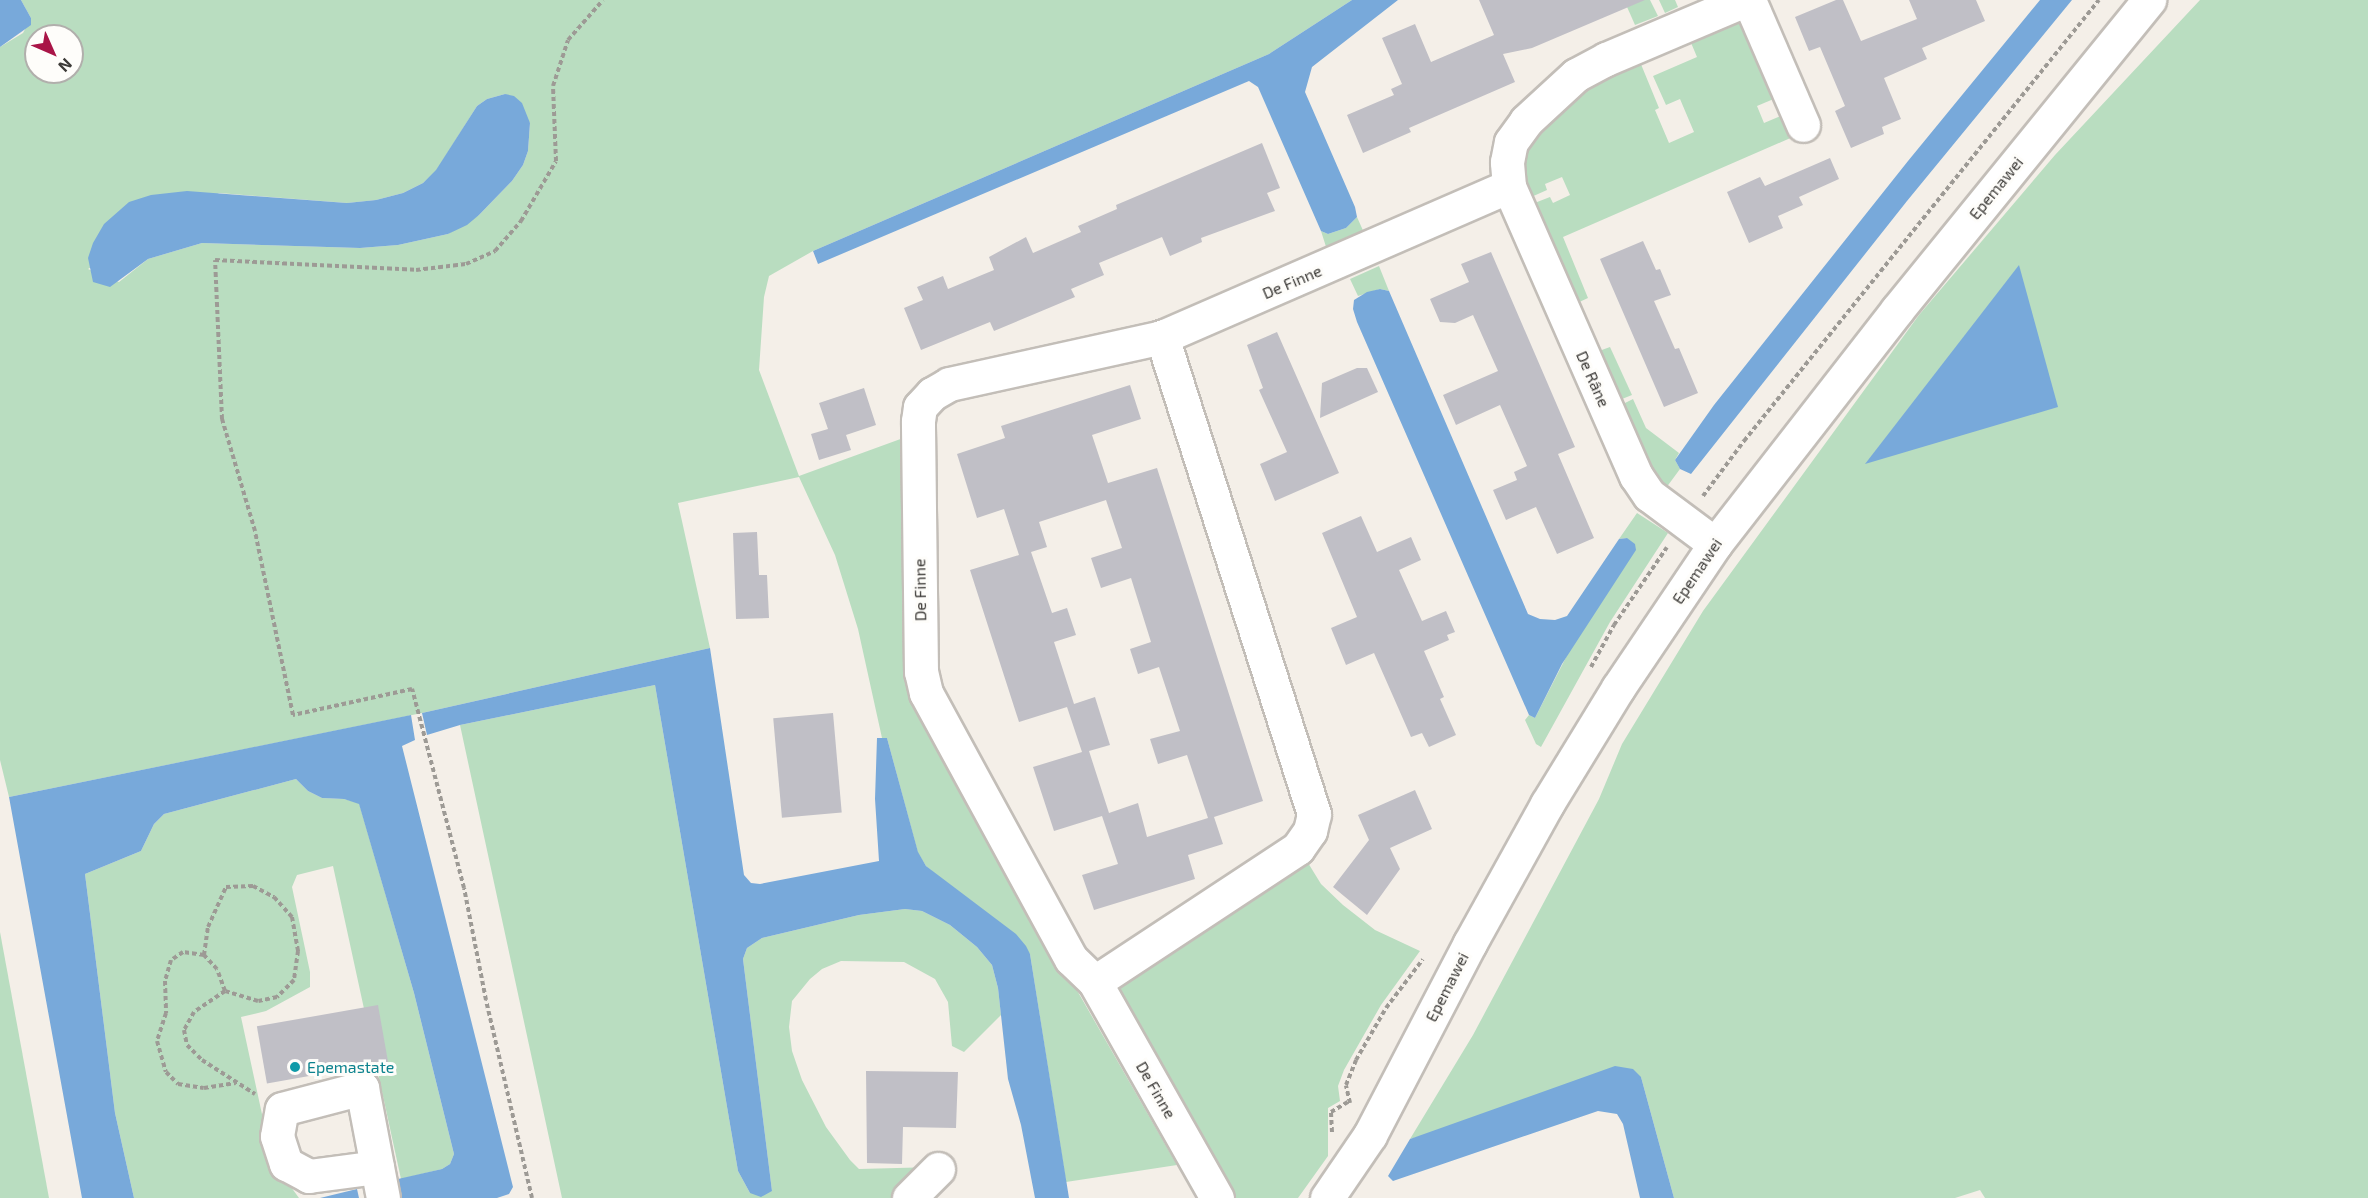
<!DOCTYPE html>
<html>
<head>
<meta charset="utf-8">
<style>
	body { margin:0 }
	#map { position:relative; width:2368px; height:1198px; overflow:hidden; background:#f4efe8; font-family:"Exo 2",sans-serif }
	div>[style] { position:absolute }
	.green>* { inset:0; background:#b9ddc0 }
	.water>* { inset:0; background:#78a9da }
	.building>* { inset:0; background:#c0bfc6; transform-origin:0 0 }
	.path>* { height:4px; margin-top:-2px; transform-origin:0; background:repeating-linear-gradient(90deg,#9d9a95 0 4.5px,transparent 0 7.5px) }
	.roads { filter:drop-shadow(2px 0 #c3beb8) drop-shadow(-2px 0 #c3beb8) drop-shadow(0 2px #c3beb8) drop-shadow(0 -2px #c3beb8) }
	.minor>* { height:33px; margin:-16.5px; padding:0 16.5px; transform-origin:16.5px; border-radius:16.5px; background:#fff }
	.dots>* { width:16px; height:16px; translate:-50% -50%; box-sizing:border-box; border:3px solid #fefdfa; border-radius:50% }
	span { translate:-50% -50%; white-space:nowrap; text-align:center; line-height:1.15; -webkit-text-stroke:6px #fefdfa; paint-order:stroke }
	.street-label { font-size:16px; color:#3d3b38 }
	.culture-label { font-size:16px; color:#0d838f }
	.left { translate:0 -50%; text-align:left }
	.north { position:absolute; left:24px; top:24px; width:60px; height:60px; box-sizing:border-box; background:#fefdfa; border:2px solid #b1afac; border-radius:50%; rotate:135deg; font-size:16px; font-weight:700; line-height:24px; text-align:center; color:#3d3b38 }
	.north::after { content:''; display:block; margin:auto; width:21px; height:27px; background:#a91547; clip-path:polygon(50% 0,100% 100%,50% 72%,0 100%) }
</style>
</head>
<body>
<div id="map">
	<div class="green">
		<i style="clip-path:polygon(evenodd,21px 0,1352px 0,1269px 54px,813px 251px,769px 276px,764px 297px,759px 370px,799px 476px,906px 437px,909px 697px,1177px 1165px,1066px 1182px,1030px 954px,926px 866px,918px 853px,887px 738px,882px 738px,858px 629px,835px 555px,799px 477px,678px 503px,710px 648px,422px 713px,9px 797px,0 760px,0 47px,23px 33px,31px 18px,21px 0,36px 36px,72px 36px,72px 72px,36px 72px,36px 36px,21px 0,505px 94px,530px 123px,528px 151px,523px 165px,512px 181px,479px 215px,448px 234px,398px 245px,360px 248px,202px 243px,148px 259px,119px 282px,88px 269px,219px 193px,347px 203px,376px 200px,403px 193px,423px 183px,436px 171px,477px 106px,487px 99px,505px 94px)"></i>
		<i style="clip-path:polygon(1624px 0,1650px 0,1658px 16px,1635px 25px)"></i>
		<i style="clip-path:polygon(1659px 0,1675px 0,1678px 7px,1665px 13px)"></i>
		<i style="clip-path:polygon(2200px 0,2368px 0,2368px 1198px,1985px 1198px,1980px 1190px,1955px 1198px,1674px 1198px,1641px 1077px,1410px 1139px,1473px 1035px,1599px 799px,1622px 744px,1703px 611px,1919px 315px,2055px 155px)"></i>
		<i style="clip-path:polygon(1732px 20px,1744px 25px,1776px 98px,1757px 106px,1764px 123px,1783px 115px,1795px 136px,1563px 237px,1588px 298px,1575px 304px,1532px 204px,1550px 197px,1553px 203px,1570px 195px,1562px 177px,1545px 184px,1547px 190px,1529px 198px,1520px 177px,1519px 153px,1569px 96px,1638px 57px,1659px 108px,1655px 110px,1669px 143px,1694px 132px,1680px 99px,1666px 105px,1653px 76px,1697px 57px,1689px 38px)"></i>
		<i style="clip-path:polygon(1357px 217px,1365px 235px,1328px 253px,1321px 231px,1328px 234px,1346px 228px)"></i>
		<i style="clip-path:polygon(1379px 266px,1389px 291px,1380px 289px,1358px 296px,1350px 279px)"></i>
		<i style="clip-path:polygon(1610px 347px,1632px 395px,1617px 401px,1599px 351px)"></i>
		<i style="clip-path:polygon(1633px 399px,1646px 428px,1679px 453px,1675px 460px,1680px 469px,1666px 488px,1653px 478px,1619px 406px)"></i>
		<i style="clip-path:polygon(1637px 513px,1668px 533px,1610px 622px,1541px 747px,1536px 744px,1525px 720px,1529px 715px,1535px 718px,1627px 538px,1619px 539px)"></i>
		<i style="clip-path:polygon(655px 685px,738px 1171px,750px 1193px,772px 1191px,743px 959px,747px 948px,762px 938px,859px 915px,905px 909px,922px 911px,950px 925px,977px 947px,992px 965px,998px 988px,1001px 1015px,964px 1052px,952px 1046px,948px 1002px,935px 979px,904px 962px,841px 961px,822px 969px,810px 979px,792px 1001px,789px 1027px,792px 1051px,802px 1080px,826px 1127px,850px 1160px,859px 1169px,935px 1167px,908px 1198px,562px 1198px,460px 725px)"></i>
		<i style="clip-path:polygon(296px 779px,308px 791px,322px 798px,344px 799px,359px 803px,414px 993px,454px 1154px,450px 1164px,442px 1169px,401px 1179px,333px 866px,297px 875px,292px 887px,310px 972px,310px 987px,266px 1011px,241px 1017px,265px 1128px,280px 1172px,299px 1198px,134px 1198px,115px 1113px,85px 874px,141px 851px,154px 824px,164px 814px)"></i>
		<i style="clip-path:polygon(1305px 858px,1321px 884px,1343px 905px,1375px 930px,1420px 951px,1381px 1005px,1344px 1070px,1338px 1086px,1340px 1101px,1328px 1108px,1328px 1156px,1298px 1198px,1230px 1198px,1118px 997px,1119px 989px,1123px 982px)"></i>
		<i style="clip-path:polygon(0 932px,49px 1198px,0 1198px)"></i>
	</div>
	<div class="water">
		<i style="clip-path:polygon(0 0,21px 0,31px 18px,31px 25px,0 47px)"></i>
		<i style="clip-path:polygon(1352px 0,1398px 0,1312px 67px,1305px 92px,1355px 207px,1357px 217px,1346px 228px,1328px 234px,1321px 231px,1258px 87px,1249px 81px,818px 264px,813px 251px,1269px 54px)"></i>
		<i style="clip-path:polygon(2040px 0,2072px 0,1907px 201px,1691px 474px,1680px 469px,1675px 460px,1714px 405px,1908px 161px)"></i>
		<i style="clip-path:polygon(505px 94px,514px 96px,522px 103px,530px 123px,528px 151px,523px 165px,512px 181px,479px 215px,467px 225px,448px 234px,398px 245px,360px 248px,202px 243px,148px 259px,110px 287px,93px 282px,88px 258px,93px 243px,104px 224px,129px 202px,151px 195px,187px 191px,347px 203px,376px 200px,403px 193px,423px 183px,436px 170px,477px 106px,487px 99px)"></i>
		<i style="clip-path:polygon(2019px 265px,2058px 407px,1865px 464px)"></i>
		<i style="clip-path:polygon(1380px 289px,1389px 291px,1528px 614px,1540px 619px,1555px 620px,1567px 616px,1619px 539px,1627px 538px,1635px 544px,1636px 550px,1562px 664px,1535px 718px,1529px 715px,1357px 322px,1353px 309px,1354px 300px,1367px 292px)"></i>
		<i style="clip-path:polygon(710px 648px,744px 875px,751px 883px,760px 884px,879px 861px,875px 799px,877px 738px,887px 738px,918px 852px,926px 866px,1016px 934px,1026px 946px,1030px 954px,1069px 1198px,1035px 1198px,1021px 1125px,1008px 1079px,998px 988px,992px 965px,977px 947px,950px 925px,922px 911px,905px 909px,859px 915px,762px 938px,747px 948px,743px 959px,772px 1191px,761px 1197px,750px 1193px,738px 1171px,655px 685px,460px 725px,427px 735px,422px 713px)"></i>
		<i style="clip-path:polygon(411px 715px,415px 740px,402px 746px,513px 1187px,509px 1194px,497px 1198px,401px 1198px,398px 1179px,442px 1169px,450px 1164px,454px 1154px,414px 993px,359px 804px,344px 799px,322px 798px,308px 791px,296px 779px,164px 814px,154px 824px,141px 851px,85px 874px,115px 1113px,134px 1198px,82px 1198px,9px 797px)"></i>
		<i style="clip-path:polygon(1615px 1066px,1633px 1069px,1641px 1077px,1674px 1198px,1640px 1198px,1623px 1124px,1617px 1114px,1598px 1111px,1393px 1181px,1388px 1176px,1410px 1139px)"></i>
		<i style="clip-path:polygon(357px 1189px,359px 1198px,320px 1198px)"></i>
	</div>
	<div class="building">
		<i style="clip-path:polygon(1479px 0,1645px 0,1532px 48px,1503px 54px,1515px 82px,1409px 128px,1411px 132px,1363px 153px,1347px 115px,1394px 95px,1391px 89px,1402px 84px,1382px 38px,1415px 24px,1431px 62px,1494px 35px)"></i>
		<i style="clip-path:polygon(1836px 0,1843px 0,1861px 41px,1917px 19px,1909px 0,1976px 0,1985px 21px,1922px 48px,1927px 59px,1884px 78px,1901px 119px,1882px 127px,1884px 134px,1851px 148px,1835px 111px,1845px 106px,1820px 47px,1809px 51px,1795px 17px)"></i>
		<i style="clip-path:polygon(1262px 143px,1280px 188px,1267px 193px,1275px 211px,1201px 238px,1202px 242px,1170px 256px,1162px 237px,1099px 263px,1104px 275px,1071px 289px,1075px 297px,994px 331px,990px 322px,921px 350px,904px 308px,923px 300px,917px 287px,943px 276px,948px 289px,994px 270px,989px 257px,1026px 237px,1033px 253px,1081px 232px,1078px 226px,1117px 209px,1116px 205px)"></i>
		<i style="clip-path:polygon(1830px 158px,1839px 179px,1799px 197px,1803px 205px,1778px 216px,1783px 228px,1749px 243px,1727px 192px,1760px 177px,1765px 186px)"></i>
		<i style="clip-path:polygon(1643px 241px,1656px 270px,1660px 269px,1671px 295px,1654px 301px,1675px 349px,1679px 348px,1698px 393px,1664px 407px,1600px 259px)"></i>
		<i style="clip-path:polygon(1491px 252px,1575px 447px,1558px 454px,1594px 538px,1557px 554px,1536px 507px,1506px 520px,1493px 490px,1517px 480px,1514px 472px,1527px 466px,1500px 405px,1456px 425px,1443px 395px,1498px 371px,1473px 315px,1455px 323px,1440px 322px,1430px 299px,1469px 282px,1461px 264px)"></i>
		<i style="clip-path:polygon(1277px 332px,1339px 473px,1275px 501px,1260px 464px,1287px 452px,1259px 390px,1263px 388px,1247px 345px)"></i>
		<i style="clip-path:polygon(1357px 368px,1367px 368px,1378px 392px,1320px 418px,1322px 383px)"></i>
		<i style="clip-path:polygon(evenodd,1130px 385px,1141px 419px,1092px 435px,1108px 483px,1157px 468px,1263px 801px,1214px 817px,1223px 844px,1188px 855px,1195px 879px,1094px 910px,1082px 875px,1118px 864px,1102px 816px,1054px 831px,1033px 767px,1082px 752px,1067px 707px,1019px 722px,970px 570px,1019px 555px,1004px 509px,977px 518px,957px 454px,1005px 438px,1001px 426px,1130px 385px,1106px 500px,1122px 548px,1091px 558px,1101px 588px,1131px 578px,1151px 642px,1130px 649px,1138px 674px,1159px 667px,1180px 731px,1150px 739px,1158px 764px,1187px 755px,1208px 818px,1147px 837px,1138px 803px,1109px 813px,1089px 751px,1110px 745px,1095px 697px,1074px 704px,1054px 642px,1076px 635px,1067px 608px,1052px 613px,1031px 552px,1047px 547px,1039px 522px,1106px 500px)"></i>
		<i style="clip-path:polygon(864px 388px,876px 425px,846px 435px,851px 450px,819px 460px,811px 434px,828px 429px,819px 403px)"></i>
		<i style="clip-path:polygon(1361px 516px,1377px 552px,1411px 537px,1421px 560px,1399px 570px,1422px 621px,1446px 611px,1455px 632px,1447px 635px,1449px 640px,1424px 651px,1444px 697px,1440px 699px,1456px 735px,1429px 747px,1422px 733px,1411px 737px,1374px 653px,1346px 665px,1331px 628px,1357px 617px,1322px 533px)"></i>
		<i style="clip-path:polygon(757px 532px,759px 575px,767px 575px,769px 618px,736px 619px,733px 533px)"></i>
		<i style="left:833px;top:713px;width:100px;height:60px;rotate:85deg"></i>
		<i style="clip-path:polygon(1415px 790px,1432px 829px,1390px 848px,1400px 869px,1367px 915px,1333px 887px,1369px 840px,1358px 815px)"></i>
		<i style="left:378px;top:1005px;width:58px;height:123px;rotate:80deg"></i>
		<i style="clip-path:polygon(866px 1071px,958px 1072px,956px 1128px,903px 1127px,902px 1164px,867px 1163px)"></i>
	</div>
	<div class="path">
		<i style="left:1703px;top:496px;width:69px;rotate:-53.3deg"></i>
		<i style="left:1744px;top:441px;width:566px;rotate:-51.17deg"></i>
		<i style="left:1591px;top:667px;width:48px;rotate:-61.3deg"></i>
		<i style="left:1614px;top:625px;width:94px;rotate:-55.8deg"></i>
		<i style="left:204px;top:955px;width:28px;rotate:-82deg"></i>
		<i style="left:208px;top:927px;width:44px;rotate:-65.8deg"></i>
		<i style="left:226px;top:887px;width:27px;rotate:-2deg"></i>
		<i style="left:253px;top:886px;width:24px;rotate:28deg"></i>
		<i style="left:274px;top:897px;width:27px;rotate:48deg"></i>
		<i style="left:292px;top:917px;width:35px;rotate:80deg"></i>
		<i style="left:298px;top:951px;width:29px;rotate:98deg"></i>
		<i style="left:294px;top:980px;width:24px;rotate:135deg"></i>
		<i style="left:277px;top:997px;width:19px;rotate:168deg"></i>
		<i style="left:258px;top:1001px;width:34px;rotate:-163deg"></i>
		<i style="left:225px;top:991px;width:23px;rotate:-110deg"></i>
		<i style="left:217px;top:969px;width:19px;rotate:-133deg"></i>
		<i style="left:204px;top:955px;width:21px;rotate:-172deg"></i>
		<i style="left:183px;top:952px;width:14px;rotate:146deg"></i>
		<i style="left:171px;top:960px;width:22px;rotate:106deg"></i>
		<i style="left:165px;top:981px;width:32px;rotate:88deg"></i>
		<i style="left:166px;top:1013px;width:29px;rotate:108deg"></i>
		<i style="left:157px;top:1041px;width:32px;rotate:74deg"></i>
		<i style="left:166px;top:1072px;width:17px;rotate:45deg"></i>
		<i style="left:178px;top:1084px;width:26px;rotate:9deg"></i>
		<i style="left:204px;top:1088px;width:32px;rotate:-9deg"></i>
		<i style="left:225px;top:991px;width:37px;rotate:146deg"></i>
		<i style="left:194px;top:1012px;width:21px;rotate:119deg"></i>
		<i style="left:184px;top:1030px;width:15px;rotate:79deg"></i>
		<i style="left:187px;top:1045px;width:21px;rotate:45deg"></i>
		<i style="left:202px;top:1060px;width:63px;rotate:32.7deg"></i>
		<i style="left:1350px;top:1103px;width:18px;rotate:-103deg"></i>
		<i style="left:1346px;top:1085px;width:27px;rotate:-68deg"></i>
		<i style="left:1356px;top:1060px;width:60px;rotate:-60deg"></i>
		<i style="left:1386px;top:1008px;width:61px;rotate:-52.9deg"></i>
		<i style="left:1332px;top:1132px;width:20px;rotate:-93deg"></i>
		<i style="left:1331px;top:1112px;width:21px;rotate:-31deg"></i>
		<i style="left:532px;top:1198px;width:203px;rotate:-103.1deg"></i>
		<i style="left:486px;top:1000px;width:114px;rotate:-101.1deg"></i>
		<i style="left:464px;top:888px;width:206px;rotate:-104.6deg"></i>
		<i style="left:412px;top:689px;width:122px;rotate:167.7deg"></i>
		<i style="left:293px;top:715px;width:188px;rotate:-101.7deg"></i>
		<i style="left:255px;top:531px;width:117px;rotate:-106.4deg"></i>
		<i style="left:222px;top:419px;width:159px;rotate:-92.5deg"></i>
		<i style="left:215px;top:260px;width:201px;rotate:2.8deg"></i>
		<i style="left:416px;top:270px;width:50px;rotate:-6.8deg"></i>
		<i style="left:466px;top:264px;width:32px;rotate:-24deg"></i>
		<i style="left:495px;top:251px;width:40px;rotate:-49deg"></i>
		<i style="left:521px;top:221px;width:69px;rotate:-59.7deg"></i>
		<i style="left:556px;top:161px;width:75px;rotate:-92.3deg"></i>
		<i style="left:553px;top:86px;width:48px;rotate:-71.9deg"></i>
		<i style="left:568px;top:40px;width:53px;rotate:-48.8deg"></i>
	</div>
	<div class="roads">
		<div class="minor">
			<i style="left:1749px;top:0;width:136px;rotate:66.6deg"></i>
			<i style="left:1715px;top:544px;width:82px;rotate:-143.4deg"></i>
			<i style="left:1649px;top:495px;width:23px;rotate:-124deg"></i>
			<i style="left:1636px;top:476px;width:317px;rotate:-113.7deg"></i>
			<i style="left:1509px;top:186px;width:24px;rotate:-95deg"></i>
			<i style="left:1507px;top:162px;width:20px;rotate:-79deg"></i>
			<i style="left:1511px;top:142px;width:26px;rotate:-54deg"></i>
			<i style="left:1526px;top:121px;width:68px;rotate:-42.6deg"></i>
			<i style="left:1576px;top:75px;width:34px;rotate:-28deg"></i>
			<i style="left:1606px;top:59px;width:151px;rotate:-23deg"></i>
			<i style="left:1095px;top:982px;width:243px;rotate:-33.4deg"></i>
			<i style="left:1298px;top:848px;width:21px;rotate:-55deg"></i>
			<i style="left:1310px;top:831px;width:17px;rotate:-77deg"></i>
			<i style="left:1314px;top:814px;width:501px;rotate:-107.67deg"></i>
			<i style="left:377px;top:1167px;width:69px;rotate:172.5deg"></i>
			<i style="left:309px;top:1176px;width:26px;rotate:-152deg"></i>
			<i style="left:286px;top:1164px;width:29px;rotate:-108deg"></i>
			<i style="left:277px;top:1136px;width:27px;rotate:-80deg"></i>
			<i style="left:282px;top:1109px;width:83px;rotate:-14.7deg"></i>
			<i style="left:362px;top:1088px;width:112px;rotate:79.2deg"></i>
			<i style="left:909px;top:1198px;width:41px;rotate:-45deg"></i>
			<i style="left:1217px;top:1198px;width:248px;rotate:-119.5deg"></i>
			<i style="left:1095px;top:982px;width:33px;rotate:-136deg"></i>
			<i style="left:1071px;top:959px;width:303px;rotate:-118.6deg"></i>
			<i style="left:926px;top:693px;width:22px;rotate:-103deg"></i>
			<i style="left:921px;top:672px;width:251px;rotate:-90.7deg"></i>
			<i style="left:918px;top:421px;width:14px;rotate:-82deg"></i>
			<i style="left:920px;top:407px;width:18px;rotate:-47deg"></i>
			<i style="left:932px;top:394px;width:20px;rotate:-30deg"></i>
			<i style="left:949px;top:384px;width:218px;rotate:-12.4deg"></i>
			<i style="left:1162px;top:337px;width:378px;rotate:-23.5deg"></i>
			<i style="left:1327px;top:1198px;width:76px;rotate:-55.7deg"></i>
			<i style="left:1370px;top:1135px;width:216px;rotate:-62.5deg"></i>
			<i style="left:1470px;top:943px;width:159px;rotate:-61deg"></i>
			<i style="left:1547px;top:804px;width:136px;rotate:-58.5deg"></i>
			<i style="left:1618px;top:688px;width:174px;rotate:-56deg"></i>
			<i style="left:1715px;top:544px;width:296px;rotate:-52.1deg"></i>
			<i style="left:1897px;top:310px;width:400px;rotate:-50.9deg"></i>
		</div>
	</div>
	<div class="dots">
		<i style="left:295px;top:1067px;background:#0f9aa8"></i>
	</div>
	<div class="street-label">
		<span style="left:1996px;top:188px;rotate:-51deg">Epemawei</span>
		<span style="left:1292px;top:282px;rotate:-23deg">De Finne</span>
		<span style="left:1593px;top:379px;rotate:66deg">De Râne</span>
		<span style="left:1697px;top:571px;rotate:-56deg">Epemawei</span>
		<span style="left:920px;top:590px;rotate:-91deg">De Finne</span>
		<span style="left:1447px;top:987px;rotate:-63deg">Epemawei</span>
		<span style="left:1156px;top:1090px;rotate:60deg">De Finne</span>
	</div>
	<div class="culture-label">
		<span class="left" style="left:307px;top:1067px">Epemastate</span>
	</div>
	<div class="north">N</div>
</div>
</body>
</html>
